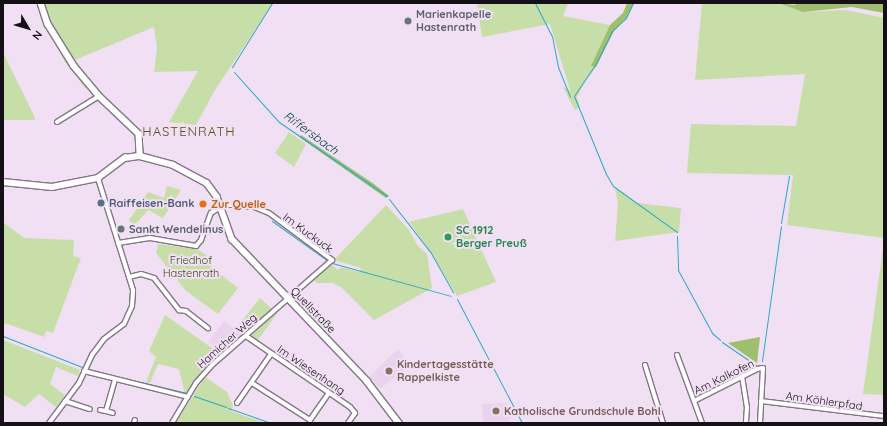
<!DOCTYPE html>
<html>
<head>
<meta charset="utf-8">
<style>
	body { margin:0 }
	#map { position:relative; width:887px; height:426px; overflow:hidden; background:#f1e0f4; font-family:Quicksand,sans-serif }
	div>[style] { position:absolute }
	.built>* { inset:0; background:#e9d3ed }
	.green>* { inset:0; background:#c7dea8 }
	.forest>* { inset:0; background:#9fbe6e }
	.stream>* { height:1px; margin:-0.5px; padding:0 0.5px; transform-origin:0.5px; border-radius:0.5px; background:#29aac6 }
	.roads { filter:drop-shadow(1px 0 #847587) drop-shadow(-1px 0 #847587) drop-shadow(0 1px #847587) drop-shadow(0 -1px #847587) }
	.street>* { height:4px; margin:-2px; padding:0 2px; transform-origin:2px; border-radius:2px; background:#fff }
	.secondary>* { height:5.5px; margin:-2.75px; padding:0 2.75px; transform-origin:2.75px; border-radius:2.75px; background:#fff }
	.dots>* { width:11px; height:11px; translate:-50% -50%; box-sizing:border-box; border:2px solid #f1e0f4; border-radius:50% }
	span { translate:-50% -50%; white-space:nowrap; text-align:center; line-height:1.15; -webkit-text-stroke:4px #f1e0f4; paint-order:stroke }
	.worship-label { font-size:11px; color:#5b616d; font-weight:700 }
	.left { translate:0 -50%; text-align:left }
	.service-label { font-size:11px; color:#4e5e75; font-weight:700 }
	.food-label { font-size:11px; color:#c56008; font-weight:700 }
	.leisure-label { font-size:11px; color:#27864d; font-weight:700 }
	.street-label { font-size:11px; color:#150f16 }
	.park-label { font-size:11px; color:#384c12 }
	.education-label { font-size:11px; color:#785e54; font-weight:700 }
	.water-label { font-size:12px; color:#08404c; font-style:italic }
	.quarter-label { font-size:13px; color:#585011; letter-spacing:1px }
	.frame { position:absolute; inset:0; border:4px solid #150f16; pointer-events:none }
	.north { position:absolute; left:8px; top:8px; width:40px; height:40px; -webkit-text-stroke:3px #f1e0f4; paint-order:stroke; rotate:128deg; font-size:11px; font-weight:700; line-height:16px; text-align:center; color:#150f16 }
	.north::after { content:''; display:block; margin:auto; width:14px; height:18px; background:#150f16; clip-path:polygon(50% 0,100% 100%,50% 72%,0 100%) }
</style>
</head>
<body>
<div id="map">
	<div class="built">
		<i style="clip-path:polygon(224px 321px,242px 334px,242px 337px,239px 336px,222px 352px,208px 342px)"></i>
		<i style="clip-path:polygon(398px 349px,410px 365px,380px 389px,369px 377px)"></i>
		<i style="clip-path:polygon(506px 403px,512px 418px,509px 419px,510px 423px,483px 423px,482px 404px)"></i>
	</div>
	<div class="green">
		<i style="clip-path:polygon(35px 3px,67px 60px,88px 88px,86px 89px,65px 62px)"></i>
		<i style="clip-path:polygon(44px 3px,273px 3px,215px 90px,196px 125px,169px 122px,198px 71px,154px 72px,157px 48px,154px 27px,75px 60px,100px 93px,70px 56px,51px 23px)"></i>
		<i style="clip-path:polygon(477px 3px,568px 3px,563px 16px,610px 25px,592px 65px,596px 67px,585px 81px,577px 97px,580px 107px,575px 110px,563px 87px,570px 90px,550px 24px,482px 37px)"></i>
		<i style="clip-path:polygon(702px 3px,778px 3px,803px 12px,846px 10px,884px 18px,884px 238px,787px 225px,793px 175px,687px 173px,691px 124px,796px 126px,805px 74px,695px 80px)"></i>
		<i style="clip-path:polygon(3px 52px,35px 118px,35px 120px,3px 120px)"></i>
		<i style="clip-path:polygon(289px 132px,306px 144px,294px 167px,275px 153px)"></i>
		<i style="clip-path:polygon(167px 186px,181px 190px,163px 218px,148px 210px,134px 226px,129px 220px,148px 192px,164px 198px)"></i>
		<i style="clip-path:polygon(615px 188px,637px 203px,681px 208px,679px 232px,615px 241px,618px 204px)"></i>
		<i style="clip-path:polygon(386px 205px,409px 230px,418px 246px,427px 254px,432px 288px,374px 320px,342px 288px,333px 283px,317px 283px,314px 280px,331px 264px,338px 270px,341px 267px,359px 272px,361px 268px,334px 260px)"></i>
		<i style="clip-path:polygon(463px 209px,496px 282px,457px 296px,431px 252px,409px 222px)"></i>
		<i style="clip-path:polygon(3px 222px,24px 238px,74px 240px,73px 256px,81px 258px,53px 333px,46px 331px,44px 337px,5px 323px,3px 328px)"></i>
		<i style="clip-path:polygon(884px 240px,884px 395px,863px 394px)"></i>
		<i style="clip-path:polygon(158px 244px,197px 249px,206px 255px,211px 267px,238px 288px,218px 314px,186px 291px,156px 253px)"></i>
		<i style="clip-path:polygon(260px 298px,273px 310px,246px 333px,237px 327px)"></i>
		<i style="clip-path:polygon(279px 311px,257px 341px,251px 337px,251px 335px)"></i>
		<i style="clip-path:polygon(165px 315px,219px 353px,185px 394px,179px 369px,158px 364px,150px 383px,146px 382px,156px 357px,149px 351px)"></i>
		<i style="clip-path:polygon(3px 340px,80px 370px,78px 376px,56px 367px,50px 384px,65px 395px,56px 407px,39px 394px,25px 407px,3px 394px)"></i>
		<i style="clip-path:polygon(205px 377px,227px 392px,233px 406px,231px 411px,265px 423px,176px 423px)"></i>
	</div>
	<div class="forest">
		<i style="clip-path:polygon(627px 3px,634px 3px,627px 17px,614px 31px,596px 67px,591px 66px,610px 25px,623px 13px)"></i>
		<i style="clip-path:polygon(778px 3px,795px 5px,796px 3px,884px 3px,884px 13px,852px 7px,803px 12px)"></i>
		<i style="clip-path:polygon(301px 135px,374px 184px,389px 196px,386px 198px,299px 137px)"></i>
		<i style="clip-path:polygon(760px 337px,757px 363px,728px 343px)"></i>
	</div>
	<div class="stream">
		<i style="left:535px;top:3px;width:37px;rotate:63deg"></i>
		<i style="left:552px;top:36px;width:32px;rotate:79deg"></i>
		<i style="left:558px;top:67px;width:32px;rotate:68deg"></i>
		<i style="left:633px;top:3px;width:17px;rotate:115deg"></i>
		<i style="left:626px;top:18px;width:19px;rotate:137deg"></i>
		<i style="left:612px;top:31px;width:34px;rotate:116deg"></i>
		<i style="left:597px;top:62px;width:41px;rotate:124.1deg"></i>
		<i style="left:574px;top:96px;width:84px;rotate:67.7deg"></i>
		<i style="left:606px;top:174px;width:14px;rotate:60deg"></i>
		<i style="left:613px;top:186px;width:79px;rotate:35.7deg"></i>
		<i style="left:232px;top:67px;width:75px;rotate:-58deg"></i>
		<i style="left:234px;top:72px;width:67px;rotate:48deg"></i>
		<i style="left:279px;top:122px;width:131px;rotate:34.4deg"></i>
		<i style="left:389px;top:199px;width:68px;rotate:52.1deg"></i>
		<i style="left:431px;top:253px;width:45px;rotate:60.6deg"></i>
		<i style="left:272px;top:221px;width:69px;rotate:35.5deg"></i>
		<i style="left:781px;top:223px;width:48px;rotate:-80.3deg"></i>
		<i style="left:677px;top:236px;width:34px;rotate:88deg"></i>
		<i style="left:678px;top:270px;width:72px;rotate:61.6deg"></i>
		<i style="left:712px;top:333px;width:11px;rotate:41deg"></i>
		<i style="left:332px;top:263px;width:123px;rotate:15.5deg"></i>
		<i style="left:457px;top:299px;width:140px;rotate:62.3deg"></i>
		<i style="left:3px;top:336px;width:85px;rotate:21.4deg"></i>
		<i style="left:722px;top:342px;width:42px;rotate:34.4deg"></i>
		<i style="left:762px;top:361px;width:136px;rotate:-82deg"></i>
		<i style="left:88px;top:369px;width:26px;rotate:16deg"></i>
		<i style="left:118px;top:377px;width:18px;rotate:13deg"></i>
		<i style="left:141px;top:382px;width:47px;rotate:13.4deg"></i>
		<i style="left:194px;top:396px;width:34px;rotate:19deg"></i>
		<i style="left:228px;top:408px;width:46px;rotate:19.2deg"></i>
	</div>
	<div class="roads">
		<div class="street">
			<i style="left:57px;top:122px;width:49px;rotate:-31.8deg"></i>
			<i style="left:118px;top:243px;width:32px;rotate:-9deg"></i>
			<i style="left:150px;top:238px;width:47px;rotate:9.9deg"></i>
			<i style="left:196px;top:246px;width:8px;rotate:-50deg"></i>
			<i style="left:201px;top:240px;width:29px;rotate:-70deg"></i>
			<i style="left:211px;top:213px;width:15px;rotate:-32deg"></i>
			<i style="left:224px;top:205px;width:10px"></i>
			<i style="left:234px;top:205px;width:20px;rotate:6deg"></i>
			<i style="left:254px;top:207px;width:16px;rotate:22deg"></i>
			<i style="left:269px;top:213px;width:79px;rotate:36.7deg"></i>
			<i style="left:332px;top:260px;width:158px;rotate:138.8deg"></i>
			<i style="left:213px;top:364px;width:25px;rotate:132deg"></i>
			<i style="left:196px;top:383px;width:47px;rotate:121deg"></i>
			<i style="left:129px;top:277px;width:12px;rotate:-14deg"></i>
			<i style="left:141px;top:274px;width:14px;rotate:17deg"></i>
			<i style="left:154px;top:278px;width:41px;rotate:52deg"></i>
			<i style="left:179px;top:310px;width:7px;rotate:8deg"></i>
			<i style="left:186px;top:311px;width:28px;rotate:38deg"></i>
			<i style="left:246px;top:336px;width:126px;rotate:34.3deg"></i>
			<i style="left:350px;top:407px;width:8px;rotate:50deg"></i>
			<i style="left:355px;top:413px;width:12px;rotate:125deg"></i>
			<i style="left:677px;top:355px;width:72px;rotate:69.8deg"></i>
			<i style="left:645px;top:365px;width:61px;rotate:72.8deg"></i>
			<i style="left:84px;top:371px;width:107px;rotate:14deg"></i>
			<i style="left:742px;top:376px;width:31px;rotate:81deg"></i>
			<i style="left:747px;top:407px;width:16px;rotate:94deg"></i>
			<i style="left:252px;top:383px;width:69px;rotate:32.5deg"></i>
			<i style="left:310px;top:420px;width:33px;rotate:-55deg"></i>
			<i style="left:65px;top:401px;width:26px;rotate:18deg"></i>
			<i style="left:694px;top:401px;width:71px;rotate:-26.9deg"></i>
			<i style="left:757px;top:369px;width:6px;rotate:-9deg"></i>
			<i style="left:763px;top:368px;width:55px;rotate:93.1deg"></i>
			<i style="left:761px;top:401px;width:124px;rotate:7deg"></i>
			<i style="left:237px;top:403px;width:60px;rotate:-55.2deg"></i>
			<i style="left:100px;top:410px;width:6px;rotate:9deg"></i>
			<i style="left:106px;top:411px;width:33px;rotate:-74deg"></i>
			<i style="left:106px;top:411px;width:7px;rotate:16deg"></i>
			<i style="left:49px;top:423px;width:50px;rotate:-53.1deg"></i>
			<i style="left:79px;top:383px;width:31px;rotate:-65deg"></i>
			<i style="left:92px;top:355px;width:20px;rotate:-53deg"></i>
			<i style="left:104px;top:339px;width:25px;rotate:-37deg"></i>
			<i style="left:124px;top:324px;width:20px;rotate:-66deg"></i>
			<i style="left:132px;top:306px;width:16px;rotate:-86deg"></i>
			<i style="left:133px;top:290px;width:117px;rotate:-107.4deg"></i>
			<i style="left:134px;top:423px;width:3px;rotate:-72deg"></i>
		</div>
		<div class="secondary">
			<i style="left:41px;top:3px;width:22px;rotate:72deg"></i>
			<i style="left:48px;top:24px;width:49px;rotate:58.2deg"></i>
			<i style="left:74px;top:66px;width:39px;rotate:50deg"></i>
			<i style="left:99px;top:96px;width:55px;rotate:43.5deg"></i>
			<i style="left:139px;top:134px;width:22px;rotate:87deg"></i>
			<i style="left:3px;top:182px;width:49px;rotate:5.8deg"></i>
			<i style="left:52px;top:187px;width:47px;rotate:-11.1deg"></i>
			<i style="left:98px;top:178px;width:34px;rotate:-37deg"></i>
			<i style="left:125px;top:158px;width:15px;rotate:-8deg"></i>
			<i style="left:140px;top:156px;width:34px;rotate:15deg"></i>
			<i style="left:173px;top:165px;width:38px;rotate:28deg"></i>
			<i style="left:207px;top:183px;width:17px;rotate:54deg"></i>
			<i style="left:217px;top:197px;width:45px;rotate:70.3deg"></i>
			<i style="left:232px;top:239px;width:196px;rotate:46.4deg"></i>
			<i style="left:367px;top:381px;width:53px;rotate:52.7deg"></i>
		</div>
	</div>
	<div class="dots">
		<i style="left:408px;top:21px;background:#6b7280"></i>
		<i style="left:101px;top:203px;background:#5c6f8a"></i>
		<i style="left:203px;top:204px;background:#e8710a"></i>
		<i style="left:121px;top:229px;background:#6b7280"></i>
		<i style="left:448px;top:237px;background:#2e9e5b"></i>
		<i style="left:389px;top:371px;background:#8d6e63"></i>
		<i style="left:496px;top:411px;background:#8d6e63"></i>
	</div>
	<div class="worship-label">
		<span class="left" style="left:416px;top:21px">Marienkapelle<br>Hastenrath</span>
		<span class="left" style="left:129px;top:229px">Sankt Wendelinus</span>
	</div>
	<div class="service-label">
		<span class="left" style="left:109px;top:203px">Raiffeisen-Bank</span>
	</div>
	<div class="food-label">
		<span class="left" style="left:211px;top:204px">Zur Quelle</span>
	</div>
	<div class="leisure-label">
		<span class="left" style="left:456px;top:237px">SC 1912<br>Berger Preuß</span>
	</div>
	<div class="street-label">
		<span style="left:308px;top:233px;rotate:36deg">Im Kuckuck</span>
		<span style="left:313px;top:310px;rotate:46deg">Quellstraße</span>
		<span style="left:227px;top:341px;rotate:-42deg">Hamicher Weg</span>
		<span style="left:311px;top:370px;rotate:34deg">Im Wiesenhang</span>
		<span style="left:724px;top:377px;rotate:-26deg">Am Kalkofen</span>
		<span style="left:824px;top:401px;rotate:8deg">Am Köhlerpfad</span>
	</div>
	<div class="park-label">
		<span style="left:191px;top:267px">Friedhof<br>Hastenrath</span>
	</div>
	<div class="education-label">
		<span class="left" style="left:397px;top:371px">Kindertagesstätte<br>Rappelkiste</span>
		<span class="left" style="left:504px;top:411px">Katholische Grundschule Bohl</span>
	</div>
	<div class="water-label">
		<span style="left:311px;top:133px;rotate:36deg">Riffersbach</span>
	</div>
	<div class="quarter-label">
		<span style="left:189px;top:131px">HASTENRATH</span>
	</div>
	<div class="frame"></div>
	<div class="north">N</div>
</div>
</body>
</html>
